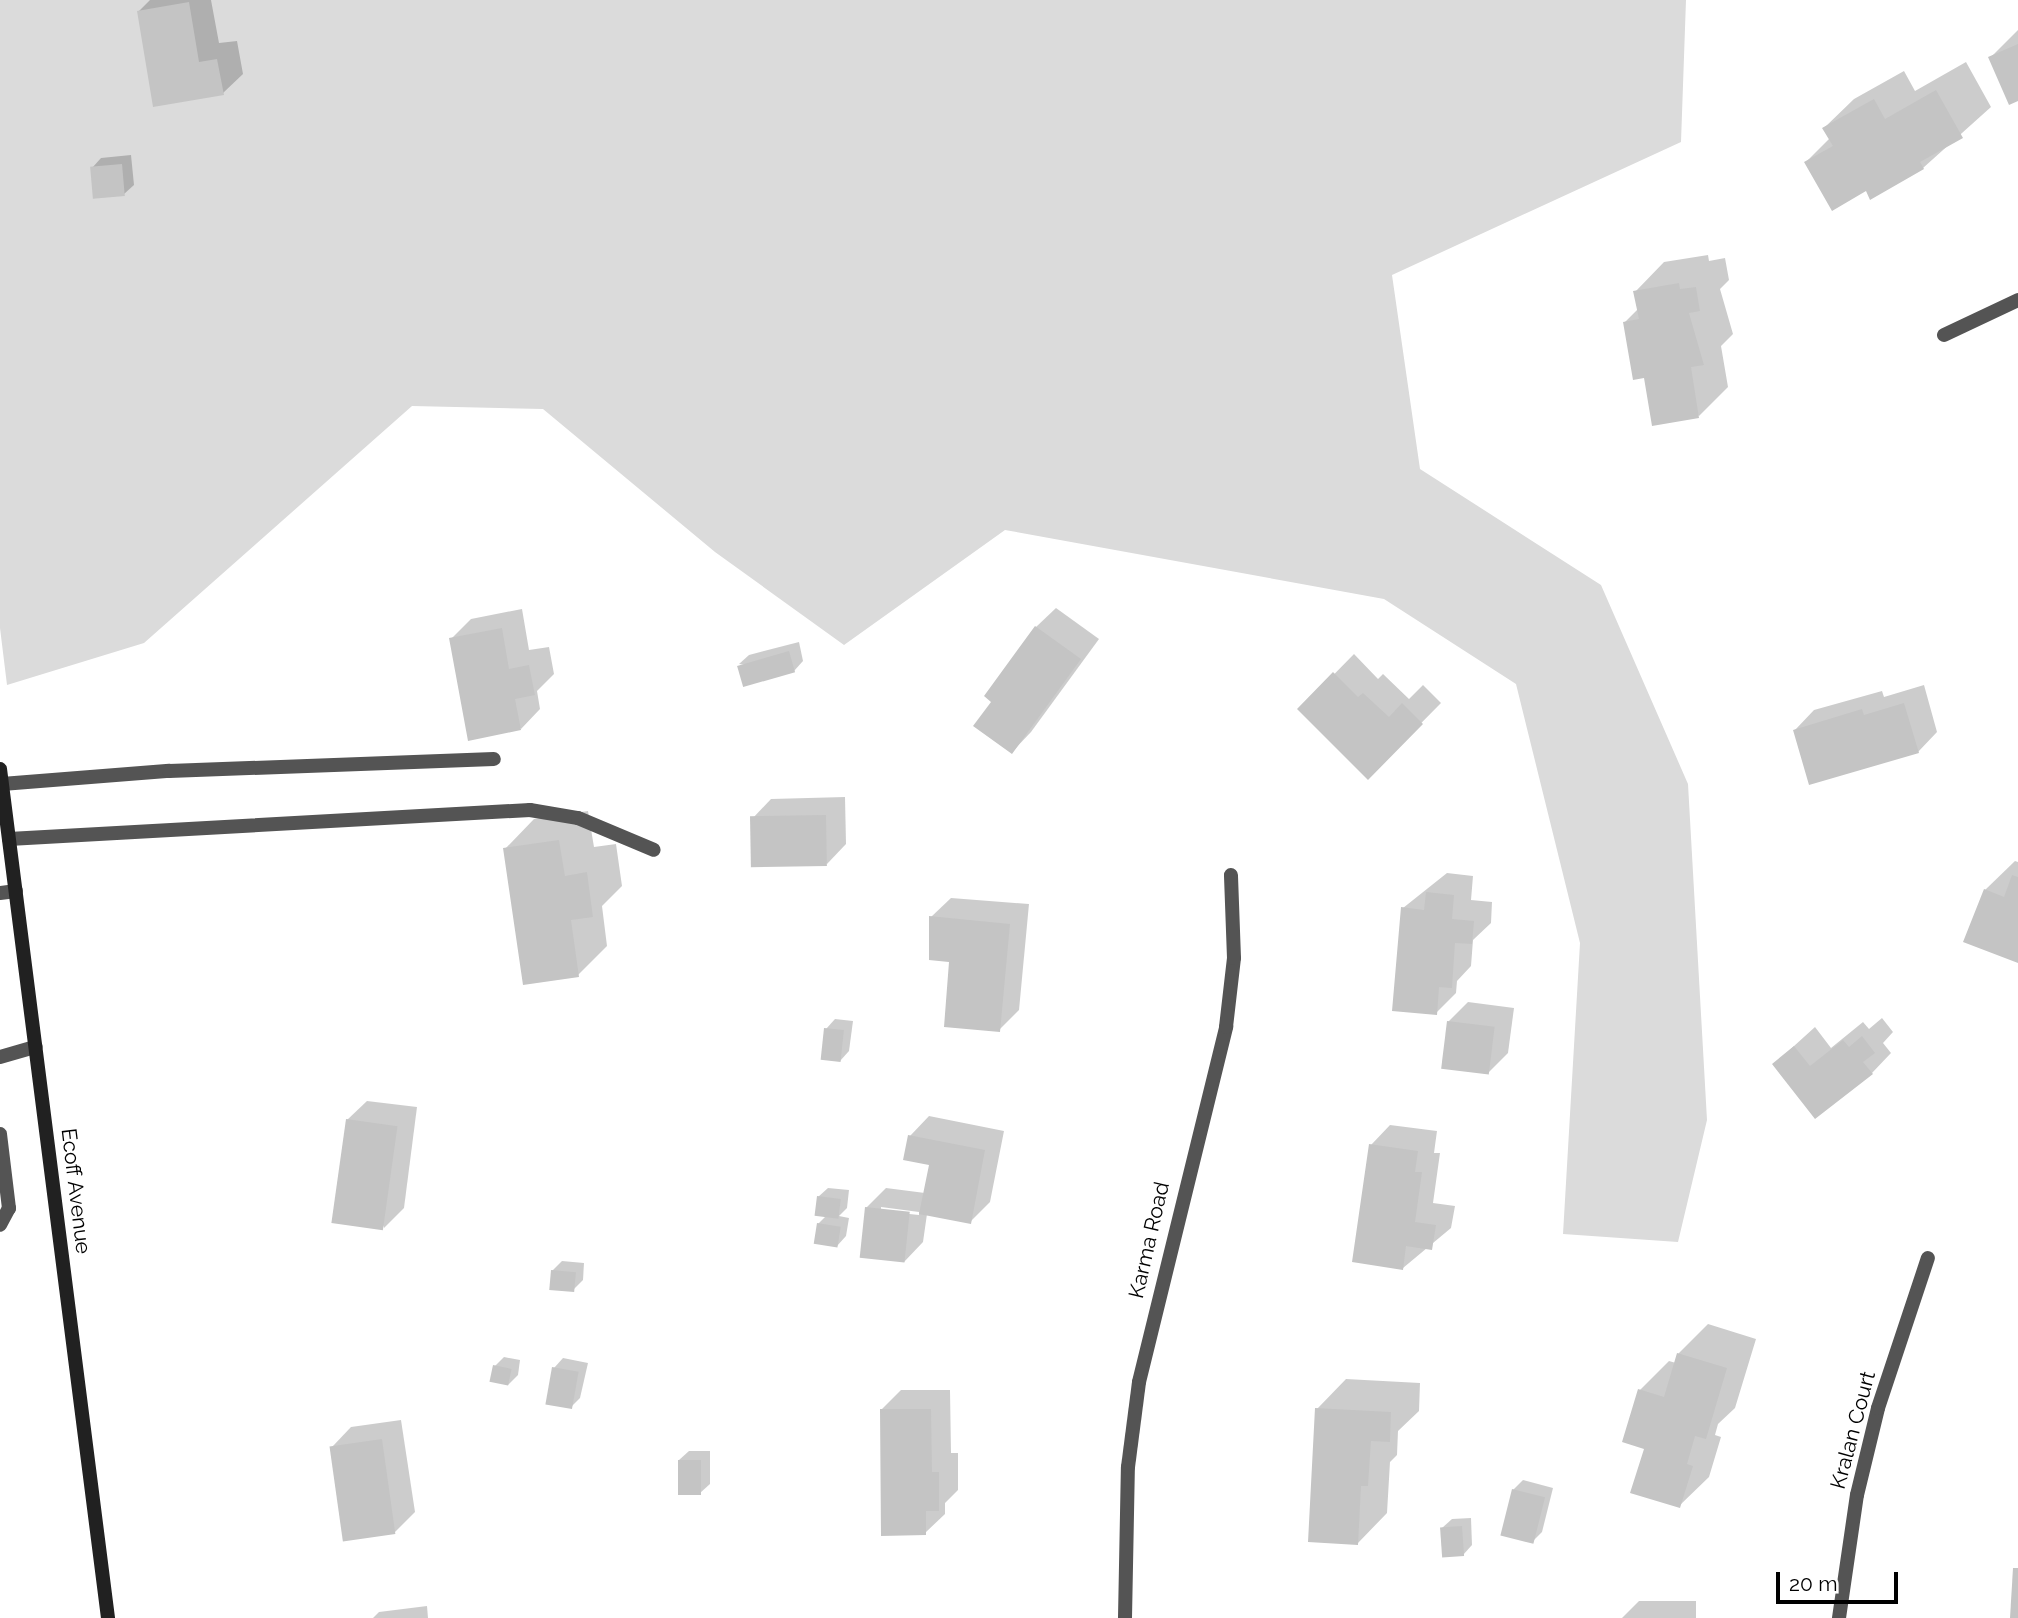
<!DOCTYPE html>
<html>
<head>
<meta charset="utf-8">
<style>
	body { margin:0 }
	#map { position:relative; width:2018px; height:1618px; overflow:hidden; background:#fff; font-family:Raleway,sans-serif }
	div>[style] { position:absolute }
	.green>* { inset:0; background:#dbdbdb }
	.shadow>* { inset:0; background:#0003 }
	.building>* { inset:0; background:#c4c4c4; transform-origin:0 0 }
	.lane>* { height:14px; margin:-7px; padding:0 7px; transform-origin:7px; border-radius:7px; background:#545454 }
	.street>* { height:14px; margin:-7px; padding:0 7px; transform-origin:7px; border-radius:7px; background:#545454 }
	.secondary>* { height:14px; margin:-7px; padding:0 7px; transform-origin:7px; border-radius:7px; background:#212121 }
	span { translate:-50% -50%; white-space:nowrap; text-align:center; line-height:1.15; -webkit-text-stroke:7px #fff; paint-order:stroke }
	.street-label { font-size:21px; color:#000 }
	.scale { position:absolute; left:1776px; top:1572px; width:122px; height:32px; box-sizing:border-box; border:4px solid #000; border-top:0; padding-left:9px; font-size:21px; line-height:24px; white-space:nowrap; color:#000; -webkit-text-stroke:5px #fff; paint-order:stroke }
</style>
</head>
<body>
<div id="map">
	<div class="green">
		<i style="clip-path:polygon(0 0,1686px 0,1681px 142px,1392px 275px,1420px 469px,1601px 585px,1688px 784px,1707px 1120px,1678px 1242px,1563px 1234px,1580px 943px,1516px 684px,1384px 599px,1005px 530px,844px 645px,715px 552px,543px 409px,412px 406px,144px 643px,7px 685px,0 628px)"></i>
	</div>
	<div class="shadow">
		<i style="clip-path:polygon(150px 0,211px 0,219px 43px,237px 41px,243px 74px,223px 93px,138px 12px)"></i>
		<i style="clip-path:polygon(2018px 30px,2018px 99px,1990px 58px)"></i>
		<i style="clip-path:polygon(1966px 62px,1991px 107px,1923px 168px,1871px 197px,1867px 189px,1806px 162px,1830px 138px,1824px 128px,1854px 99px,1904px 71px,1915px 91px)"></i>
		<i style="clip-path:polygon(131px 155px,134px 185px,124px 194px,92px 168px,101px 158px)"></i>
		<i style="clip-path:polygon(1708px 255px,1709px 261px,1725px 258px,1729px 280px,1720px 289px,1733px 334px,1721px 346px,1728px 387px,1699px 416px,1645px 376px,1625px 322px,1638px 309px,1635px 292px,1664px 262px)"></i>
		<i style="clip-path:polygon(1056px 608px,1099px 639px,1031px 732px,1012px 752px,993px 702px,1036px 627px)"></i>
		<i style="clip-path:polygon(522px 609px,529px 650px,549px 647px,554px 674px,537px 691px,540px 709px,521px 729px,451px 639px,471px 619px)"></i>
		<i style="clip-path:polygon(799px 642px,803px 661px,794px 671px,739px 664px,749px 655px)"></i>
		<i style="clip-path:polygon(1354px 654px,1378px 679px,1383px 674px,1409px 699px,1423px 685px,1441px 703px,1368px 777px,1300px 709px)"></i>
		<i style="clip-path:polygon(1924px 685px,1937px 732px,1918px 752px,1795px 730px,1814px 710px,1882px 691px,1884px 697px)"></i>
		<i style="clip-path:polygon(845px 797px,846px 844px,827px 864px,752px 819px,771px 799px)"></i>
		<i style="clip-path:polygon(588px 811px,594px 847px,616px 844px,622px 886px,602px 906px,607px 946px,578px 975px,505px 849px,534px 819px)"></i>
		<i style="clip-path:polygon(2015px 861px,2018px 862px,2018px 962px,1985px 890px)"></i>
		<i style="clip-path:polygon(1447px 873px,1473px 876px,1471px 900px,1492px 902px,1491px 923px,1473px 940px,1471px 966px,1457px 981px,1456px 993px,1436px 1013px,1403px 908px)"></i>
		<i style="clip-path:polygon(951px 898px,1029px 904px,1019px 1010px,999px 1030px,931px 917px)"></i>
		<i style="clip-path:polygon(1468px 1002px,1514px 1008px,1508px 1053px,1488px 1073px,1448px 1022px)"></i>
		<i style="clip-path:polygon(1882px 1018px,1893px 1032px,1883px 1043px,1891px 1053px,1872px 1073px,1774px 1064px,1815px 1027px,1831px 1048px,1863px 1022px,1869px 1029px)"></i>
		<i style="clip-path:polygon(835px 1019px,853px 1021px,849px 1051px,840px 1061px,826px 1029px)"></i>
		<i style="clip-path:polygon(367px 1101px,417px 1107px,404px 1208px,384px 1228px,347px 1120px)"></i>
		<i style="clip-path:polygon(evenodd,929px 1116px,1004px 1131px,990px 1202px,970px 1222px,927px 1214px,923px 1242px,904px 1262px,866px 1208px,886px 1188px,925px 1193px,931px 1164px,910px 1136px,929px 1116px,881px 1207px,919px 1212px,919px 1215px,881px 1211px,881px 1207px)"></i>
		<i style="clip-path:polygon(1390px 1125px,1437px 1131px,1434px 1153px,1440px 1153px,1433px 1203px,1455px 1206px,1451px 1228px,1403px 1268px,1371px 1145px)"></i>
		<i style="clip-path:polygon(828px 1188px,849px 1190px,847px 1208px,839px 1216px,849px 1218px,846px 1236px,837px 1246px,818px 1224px,826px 1216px,818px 1197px)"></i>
		<i style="clip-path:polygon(562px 1261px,584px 1263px,583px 1280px,573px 1290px,552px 1271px)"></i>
		<i style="clip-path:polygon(1708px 1324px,1756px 1339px,1735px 1408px,1718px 1424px,1715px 1435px,1721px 1437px,1709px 1477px,1679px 1506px,1640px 1390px,1669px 1361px,1676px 1363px,1678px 1354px)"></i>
		<i style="clip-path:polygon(504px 1357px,520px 1360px,518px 1375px,508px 1385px,495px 1366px)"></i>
		<i style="clip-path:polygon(563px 1358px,588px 1363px,580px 1398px,571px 1407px,554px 1368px)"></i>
		<i style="clip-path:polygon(1346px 1379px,1420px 1383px,1419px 1411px,1398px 1431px,1397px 1455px,1390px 1462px,1387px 1513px,1358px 1543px,1317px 1409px)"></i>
		<i style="clip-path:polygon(901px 1390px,950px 1390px,951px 1453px,958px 1453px,958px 1490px,945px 1503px,945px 1514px,925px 1533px,881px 1410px)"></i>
		<i style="clip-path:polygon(401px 1420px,415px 1512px,395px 1532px,332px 1447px,351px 1427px)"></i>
		<i style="clip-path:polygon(689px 1451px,710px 1451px,710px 1484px,700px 1493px,679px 1460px)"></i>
		<i style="clip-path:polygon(1523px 1480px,1553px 1488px,1542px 1532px,1532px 1542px,1513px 1490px)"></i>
		<i style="clip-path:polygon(1471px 1518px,1472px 1545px,1463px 1555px,1442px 1528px,1452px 1519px)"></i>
		<i style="clip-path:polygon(1639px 1601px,1696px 1601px,1696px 1618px,1622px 1618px)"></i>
		<i style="clip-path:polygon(427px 1606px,428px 1618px,373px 1618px,379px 1612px)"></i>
	</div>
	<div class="building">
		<i style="clip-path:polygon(189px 2px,199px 62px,217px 59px,224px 95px,153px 107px,137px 11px)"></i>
		<i style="clip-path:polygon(2018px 44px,2018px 101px,2009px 105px,1988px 57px)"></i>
		<i style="clip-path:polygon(1936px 90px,1963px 138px,1920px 162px,1924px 169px,1870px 200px,1866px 191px,1832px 211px,1804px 162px,1833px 146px,1822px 128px,1874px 99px,1885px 119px)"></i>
		<i style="left:122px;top:164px;width:32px;height:32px;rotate:85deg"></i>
		<i style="clip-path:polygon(1679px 283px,1680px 289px,1696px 287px,1700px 311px,1689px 313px,1704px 365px,1691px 367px,1699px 418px,1652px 426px,1644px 378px,1633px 380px,1623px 322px,1639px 319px,1633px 291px)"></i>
		<i style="clip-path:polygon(1035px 626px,1081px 659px,1012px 754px,973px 726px,991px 702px,984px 696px)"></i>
		<i style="clip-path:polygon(502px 628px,509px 669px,529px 665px,535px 695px,515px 699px,521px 730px,468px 741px,449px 638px)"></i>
		<i style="left:789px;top:651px;width:22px;height:54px;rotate:74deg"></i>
		<i style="clip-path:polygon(1333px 672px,1358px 697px,1363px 693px,1389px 717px,1402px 703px,1423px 724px,1368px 780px,1297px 709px)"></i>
		<i style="clip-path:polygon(1904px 703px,1919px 753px,1809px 785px,1793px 730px,1862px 709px,1864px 715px)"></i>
		<i style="left:826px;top:815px;width:51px;height:76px;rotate:89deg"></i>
		<i style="clip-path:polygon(559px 840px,565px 876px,587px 872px,593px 917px,571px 920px,579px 977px,523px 985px,503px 848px)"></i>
		<i style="clip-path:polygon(2012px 875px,2018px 877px,2018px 963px,1963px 942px,1984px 889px,2004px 897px)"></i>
		<i style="clip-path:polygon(1426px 892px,1454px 895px,1452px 919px,1474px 921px,1472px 944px,1455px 943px,1452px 988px,1439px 987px,1437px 1015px,1392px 1011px,1401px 907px,1424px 910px)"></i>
		<i style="clip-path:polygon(929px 916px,1010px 924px,1000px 1032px,944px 1027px,949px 962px,929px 960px)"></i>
		<i style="left:1447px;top:1021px;width:48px;height:48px;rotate:7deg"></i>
		<i style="left:824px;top:1028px;width:20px;height:32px;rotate:6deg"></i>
		<i style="clip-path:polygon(1862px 1036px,1875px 1053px,1863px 1062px,1873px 1074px,1815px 1119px,1772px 1064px,1794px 1046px,1810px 1066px,1843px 1040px,1849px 1047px)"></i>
		<i style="left:346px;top:1119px;width:52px;height:105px;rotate:8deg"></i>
		<i style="clip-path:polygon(908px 1135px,985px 1150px,971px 1224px,919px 1214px,929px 1165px,903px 1160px)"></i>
		<i style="clip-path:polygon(1369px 1144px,1418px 1151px,1415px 1172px,1422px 1172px,1415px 1222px,1436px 1225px,1432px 1250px,1406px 1246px,1403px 1270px,1352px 1262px)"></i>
		<i style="left:817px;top:1196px;width:24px;height:20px;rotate:7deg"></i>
		<i style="left:865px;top:1207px;width:45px;height:51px;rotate:6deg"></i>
		<i style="left:817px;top:1223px;width:24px;height:21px;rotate:9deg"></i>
		<i style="left:551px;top:1270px;width:25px;height:20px;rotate:5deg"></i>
		<i style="clip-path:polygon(1677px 1353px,1727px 1368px,1706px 1439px,1695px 1436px,1687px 1464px,1693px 1466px,1680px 1508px,1630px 1493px,1644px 1449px,1622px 1442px,1638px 1389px,1664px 1397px)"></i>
		<i style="left:493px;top:1365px;width:19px;height:17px;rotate:12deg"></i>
		<i style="left:552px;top:1367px;width:27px;height:38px;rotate:10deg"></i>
		<i style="clip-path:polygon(1315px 1408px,1391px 1412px,1390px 1442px,1371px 1441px,1368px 1486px,1361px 1486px,1358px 1545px,1308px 1542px)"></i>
		<i style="clip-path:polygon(880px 1409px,931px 1409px,932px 1472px,939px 1472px,939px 1511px,926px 1511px,926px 1535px,881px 1536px)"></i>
		<i style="left:382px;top:1439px;width:96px;height:53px;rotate:82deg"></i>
		<i style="left:678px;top:1460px;width:23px;height:35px"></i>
		<i style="left:1512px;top:1489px;width:34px;height:48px;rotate:14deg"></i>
		<i style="left:1462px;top:1526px;width:30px;height:22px;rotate:86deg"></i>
		<i style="clip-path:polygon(2013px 1568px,2018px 1568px,2018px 1618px,2010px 1618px)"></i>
	</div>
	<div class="lane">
		<i style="left:2px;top:784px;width:168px;rotate:-4.5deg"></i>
		<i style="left:169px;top:771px;width:325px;rotate:-2.1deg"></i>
		<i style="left:9px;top:839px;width:522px;rotate:-3.19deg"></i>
		<i style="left:530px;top:810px;width:49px;rotate:9.5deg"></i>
		<i style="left:578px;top:818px;width:82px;rotate:22.8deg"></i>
		<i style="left:0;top:893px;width:16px;rotate:-7deg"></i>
		<i style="left:0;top:1057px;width:37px;rotate:-16deg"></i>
		<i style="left:0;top:1134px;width:75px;rotate:83.1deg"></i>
		<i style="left:9px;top:1208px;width:19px;rotate:118deg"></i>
	</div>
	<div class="street">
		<i style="left:1944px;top:335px;width:82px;rotate:-25.3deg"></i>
		<i style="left:1125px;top:1618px;width:151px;rotate:-88.9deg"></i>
		<i style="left:1128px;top:1467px;width:86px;rotate:-82.6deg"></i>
		<i style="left:1139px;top:1382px;width:366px;rotate:-76.2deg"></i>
		<i style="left:1226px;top:1027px;width:69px;rotate:-83.4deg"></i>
		<i style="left:1234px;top:958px;width:83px;rotate:-92.1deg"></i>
		<i style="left:1839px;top:1618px;width:124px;rotate:-81.7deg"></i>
		<i style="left:1857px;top:1495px;width:89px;rotate:-76.4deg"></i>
		<i style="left:1878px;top:1408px;width:158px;rotate:-71.6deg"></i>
	</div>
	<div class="secondary">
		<i style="left:0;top:769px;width:856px;rotate:82.75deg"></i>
	</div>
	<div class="street-label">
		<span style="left:76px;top:1191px;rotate:83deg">Ecoff Avenue</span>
		<span style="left:1149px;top:1240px;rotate:-77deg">Karma Road</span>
		<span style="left:1853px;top:1430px;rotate:-75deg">Kralan Court</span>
	</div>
	<div class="scale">20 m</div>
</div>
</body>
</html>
